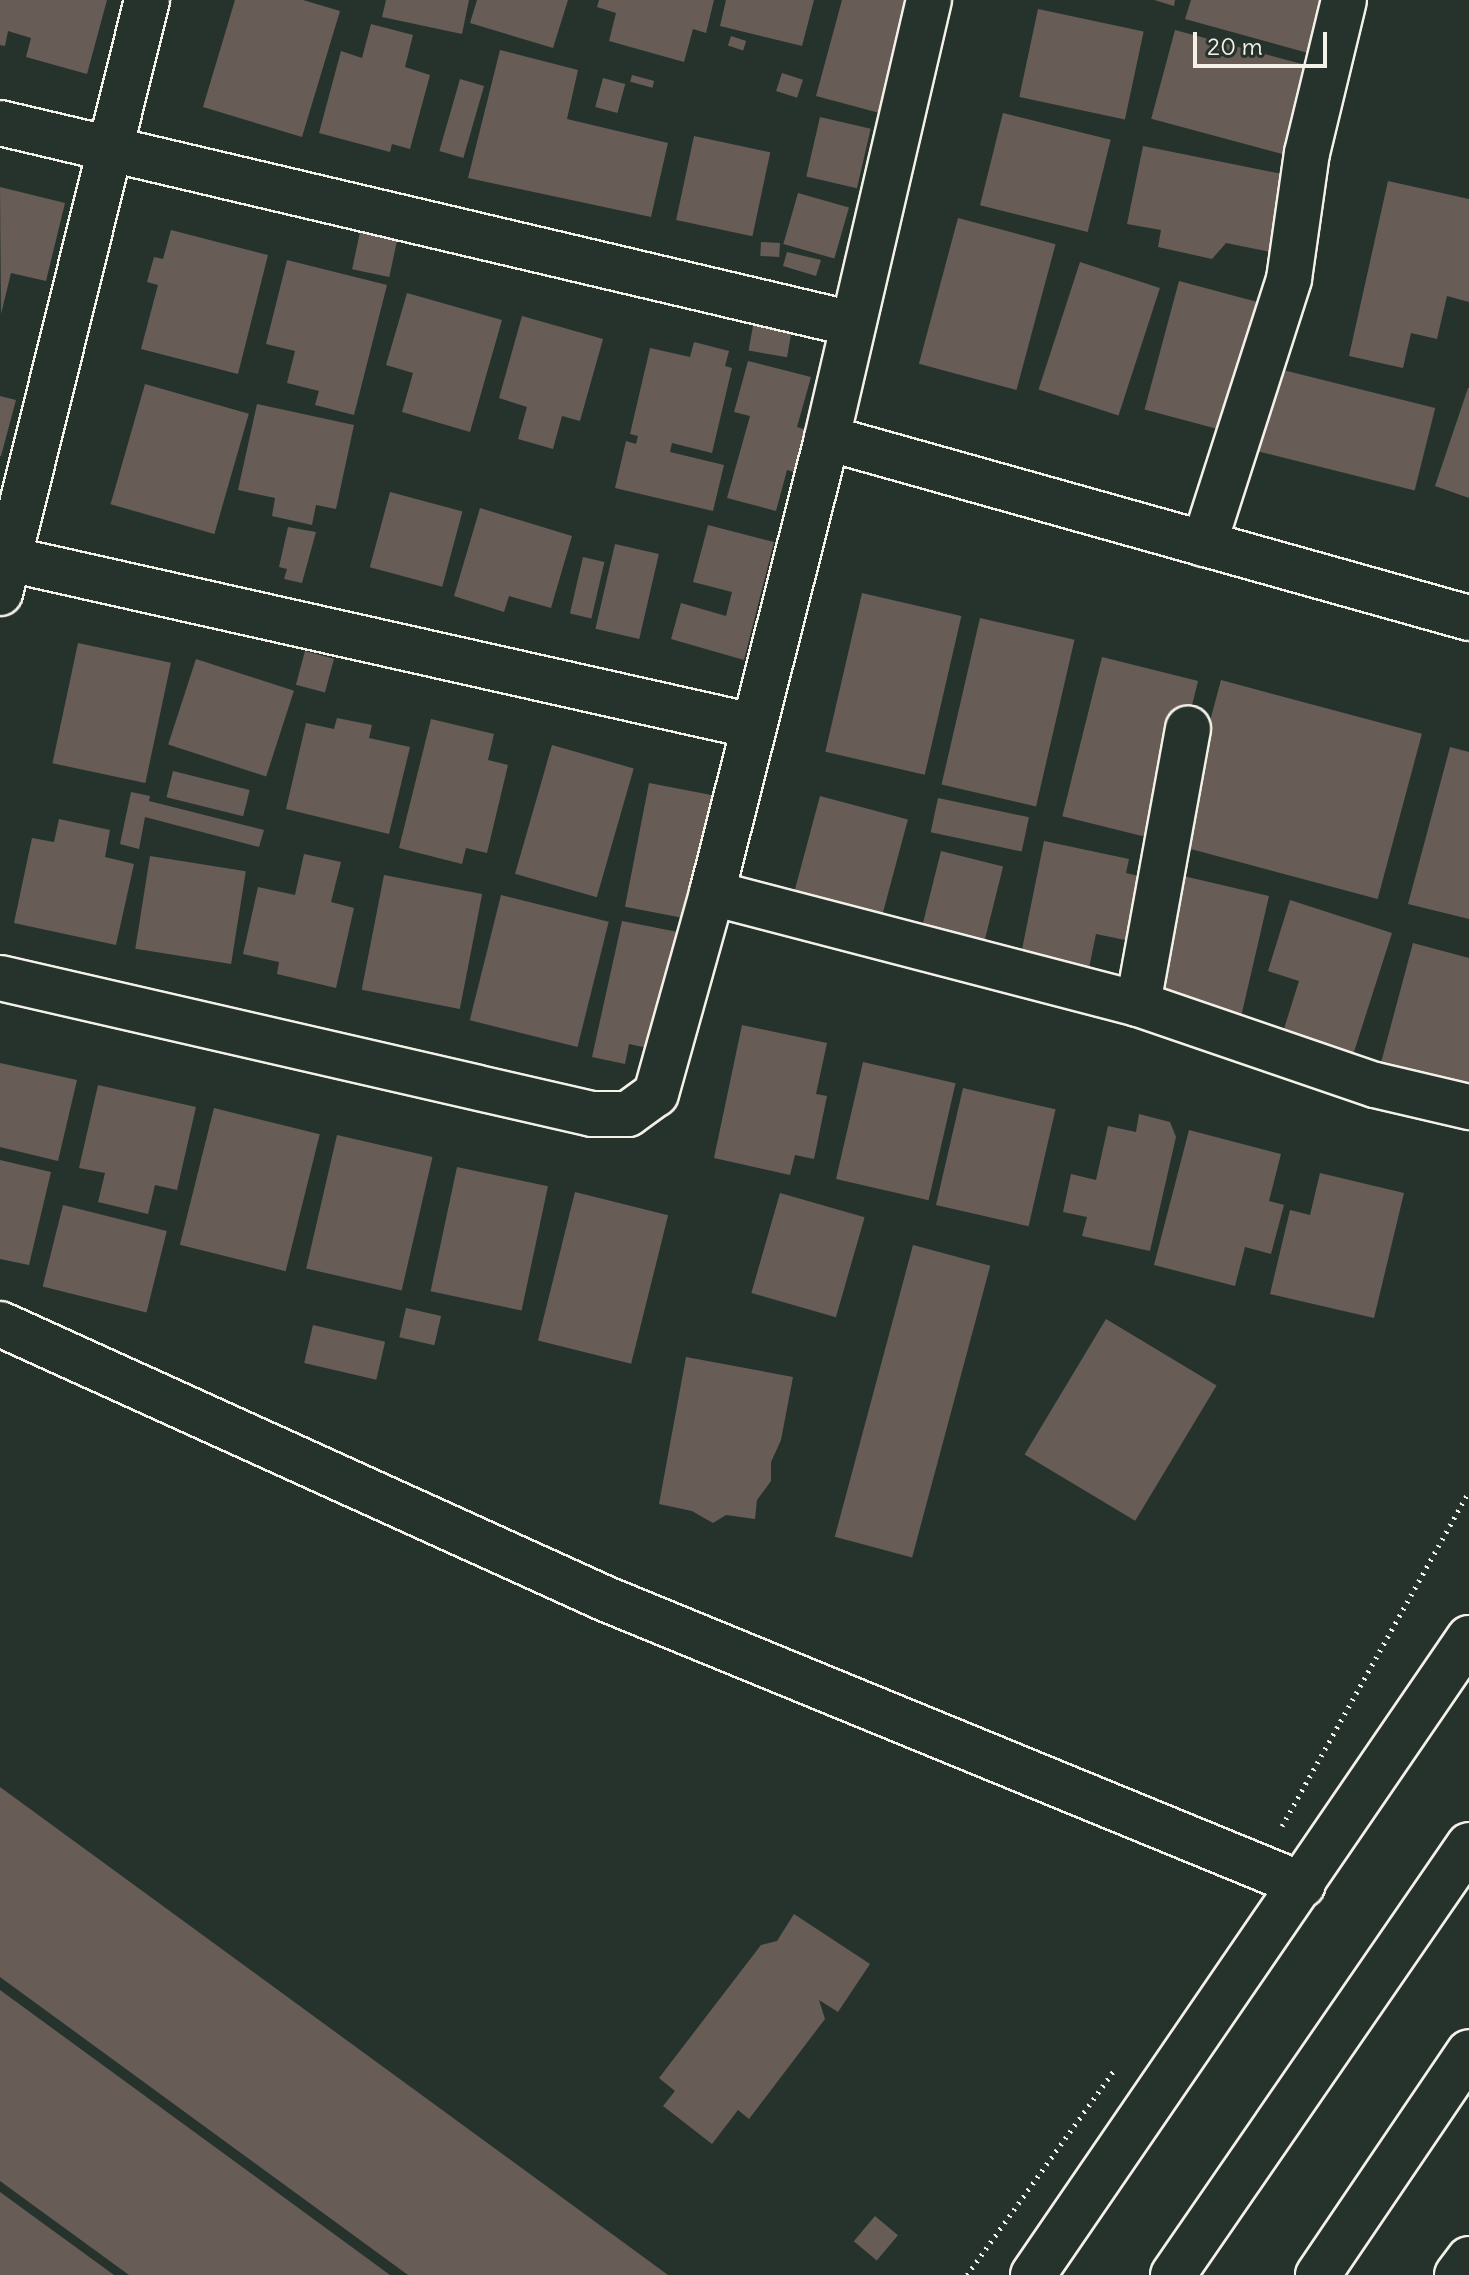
<!DOCTYPE html>
<html>
<head>
<meta charset="utf-8">
<style>
	body { margin:0 }
	#map { position:relative; width:1469px; height:2275px; overflow:hidden; background:#26332d; font-family:Delius,sans-serif }
	div>[style] { position:absolute }
	.building>* { inset:0; background:#685c56; transform-origin:0 0 }
	.path>* { height:5px; margin-top:-2.5px; transform-origin:0; background:repeating-linear-gradient(90deg,#f4f1e8 0 2px,transparent 0 8px) }
	.roads { filter:drop-shadow(2px 0 #f4f1e8) drop-shadow(-2px 0 #f4f1e8) drop-shadow(0 2px #f4f1e8) drop-shadow(0 -2px #f4f1e8) }
	.street>* { height:44px; margin:-22px; padding:0 22px; transform-origin:22px; border-radius:22px; background:#26332d }
	.secondary>* { height:44px; margin:-22px; padding:0 22px; transform-origin:22px; border-radius:22px; background:#26332d }
	.highway>* { height:44px; margin:-22px; padding:0 22px; transform-origin:22px; border-radius:22px; background:#26332d }
	span { translate:-50% -50%; white-space:nowrap; text-align:center; line-height:1.15; -webkit-text-stroke:6px #26332d; paint-order:stroke }
	.scale { position:absolute; left:1193px; top:32px; width:134px; height:36px; box-sizing:border-box; border:4px solid #f4f1e8; border-top:0; padding-left:10px; font-size:24px; line-height:28px; white-space:nowrap; color:#f4f1e8; -webkit-text-stroke:6px #26332d; paint-order:stroke }
</style>
</head>
<body>
<div id="map">
	<div class="building">
		<i style="clip-path:polygon(0 0,107px 0,87px 74px,26px 57px,31px 38px,8px 31px,5px 46px,0 45px)"></i>
		<i style="clip-path:polygon(235px 0,303px 0,340px 11px,302px 137px,203px 107px)"></i>
		<i style="clip-path:polygon(386px 0,469px 0,462px 34px,382px 17px)"></i>
		<i style="clip-path:polygon(477px 0,568px 0,553px 48px,470px 23px)"></i>
		<i style="clip-path:polygon(599px 0,714px 0,706px 33px,693px 29px,684px 62px,609px 41px,616px 13px,597px 7px)"></i>
		<i style="clip-path:polygon(726px 0,814px 0,802px 46px,720px 26px)"></i>
		<i style="clip-path:polygon(842px 0,917px 0,887px 115px,816px 96px)"></i>
		<i style="clip-path:polygon(1154px 0,1175px 0,1174px 6px)"></i>
		<i style="clip-path:polygon(1191px 0,1330px 0,1315px 55px,1185px 19px)"></i>
		<i style="left:1038px;top:9px;width:108px;height:90px;rotate:12deg"></i>
		<i style="clip-path:polygon(371px 24px,413px 35px,405px 67px,430px 75px,410px 149px,392px 144px,390px 152px,319px 133px,341px 51px,362px 58px)"></i>
		<i style="left:1175px;top:30px;width:150px;height:92px;rotate:15deg"></i>
		<i style="left:731px;top:36px;width:16px;height:10px;rotate:18deg"></i>
		<i style="clip-path:polygon(500px 50px,578px 70px,567px 119px,668px 143px,651px 217px,468px 178px)"></i>
		<i style="left:782px;top:73px;width:22px;height:19px;rotate:18deg"></i>
		<i style="left:632px;top:75px;width:23px;height:7px;rotate:15deg"></i>
		<i style="left:603px;top:78px;width:23px;height:30px;rotate:15deg"></i>
		<i style="left:460px;top:79px;width:25px;height:75px;rotate:16deg"></i>
		<i style="left:1003px;top:113px;width:111px;height:95px;rotate:14deg"></i>
		<i style="left:820px;top:117px;width:52px;height:61px;rotate:13deg"></i>
		<i style="left:694px;top:136px;width:78px;height:86px;rotate:12deg"></i>
		<i style="clip-path:polygon(1143px 146px,1297px 177px,1281px 254px,1226px 243px,1212px 259px,1158px 247px,1161px 230px,1127px 224px)"></i>
		<i style="clip-path:polygon(1388px 181px,1469px 199px,1469px 302px,1447px 296px,1437px 339px,1411px 333px,1403px 368px,1349px 356px)"></i>
		<i style="clip-path:polygon(0 187px,65px 203px,46px 281px,11px 273px,1px 314px)"></i>
		<i style="left:798px;top:193px;width:53px;height:53px;rotate:16deg"></i>
		<i style="left:958px;top:218px;width:101px;height:151px;rotate:15deg"></i>
		<i style="clip-path:polygon(171px 230px,268px 255px,238px 374px,141px 349px,158px 285px,147px 282px,154px 257px,163px 259px)"></i>
		<i style="left:360px;top:232px;width:38px;height:38px;rotate:12deg"></i>
		<i style="left:761px;top:242px;width:19px;height:14px;rotate:3deg"></i>
		<i style="clip-path:polygon(787px 252px,821px 260px,816px 276px,783px 266px)"></i>
		<i style="clip-path:polygon(287px 260px,387px 285px,354px 415px,315px 405px,319px 391px,287px 383px,295px 351px,266px 344px)"></i>
		<i style="left:1080px;top:262px;width:84px;height:134px;rotate:18deg"></i>
		<i style="left:1179px;top:281px;width:90px;height:133px;rotate:15deg"></i>
		<i style="clip-path:polygon(407px 293px,502px 320px,470px 432px,402px 412px,413px 373px,386px 365px)"></i>
		<i style="clip-path:polygon(522px 316px,603px 339px,580px 421px,562px 416px,553px 449px,518px 439px,527px 407px,499px 398px)"></i>
		<i style="left:754px;top:320px;width:39px;height:31px;rotate:10deg"></i>
		<i style="clip-path:polygon(694px 342px,729px 351px,725px 366px,732px 368px,712px 453px,672px 443px,670px 452px,724px 465px,713px 511px,615px 488px,626px 441px,636px 444px,638px 436px,630px 434px,650px 348px,690px 357px)"></i>
		<i style="clip-path:polygon(748px 361px,811px 377px,797px 427px,819px 434px,808px 476px,787px 470px,776px 511px,727px 498px,750px 416px,734px 412px)"></i>
		<i style="left:1279px;top:369px;width:161px;height:85px;rotate:14deg"></i>
		<i style="left:145px;top:384px;width:108px;height:125px;rotate:16deg"></i>
		<i style="clip-path:polygon(1468px 388px,1469px 388px,1469px 498px,1435px 486px)"></i>
		<i style="clip-path:polygon(0 396px,16px 400px,1px 456px,0 456px)"></i>
		<i style="clip-path:polygon(257px 404px,354px 425px,336px 509px,316px 505px,312px 525px,272px 516px,275px 498px,238px 490px)"></i>
		<i style="left:390px;top:492px;width:75px;height:78px;rotate:15deg"></i>
		<i style="clip-path:polygon(480px 508px,572px 536px,551px 608px,509px 596px,504px 612px,454px 596px)"></i>
		<i style="clip-path:polygon(708px 525px,774px 542px,744px 660px,671px 639px,681px 603px,726px 616px,732px 592px,693px 582px)"></i>
		<i style="clip-path:polygon(288px 527px,316px 532px,302px 583px,284px 579px,287px 569px,279px 567px)"></i>
		<i style="left:615px;top:544px;width:45px;height:87px;rotate:13deg"></i>
		<i style="left:583px;top:557px;width:22px;height:58px;rotate:13deg"></i>
		<i style="left:862px;top:593px;width:102px;height:163px;rotate:13deg"></i>
		<i style="left:980px;top:618px;width:97px;height:171px;rotate:13deg"></i>
		<i style="left:78px;top:643px;width:95px;height:123px;rotate:12deg"></i>
		<i style="left:305px;top:651px;width:30px;height:35px;rotate:15deg"></i>
		<i style="left:1102px;top:657px;width:99px;height:164px;rotate:14deg"></i>
		<i style="left:196px;top:659px;width:103px;height:90px;rotate:18deg"></i>
		<i style="left:1221px;top:680px;width:208px;height:171px;rotate:15deg"></i>
		<i style="clip-path:polygon(337px 718px,372px 725px,369px 738px,410px 747px,389px 834px,286px 809px,306px 723px,334px 729px)"></i>
		<i style="clip-path:polygon(431px 719px,494px 734px,488px 760px,508px 765px,487px 853px,466px 848px,462px 864px,399px 848px)"></i>
		<i style="left:552px;top:745px;width:85px;height:134px;rotate:16deg"></i>
		<i style="clip-path:polygon(1450px 747px,1469px 752px,1469px 919px,1408px 904px)"></i>
		<i style="left:173px;top:771px;width:79px;height:27px;rotate:14deg"></i>
		<i style="left:649px;top:783px;width:70px;height:126px;rotate:11deg"></i>
		<i style="clip-path:polygon(131px 792px,150px 796px,149px 801px,264px 830px,259px 847px,145px 817px,139px 849px,120px 844px)"></i>
		<i style="left:820px;top:796px;width:91px;height:116px;rotate:15deg"></i>
		<i style="left:938px;top:798px;width:93px;height:35px;rotate:12deg"></i>
		<i style="clip-path:polygon(59px 819px,110px 830px,105px 857px,134px 864px,116px 945px,14px 923px,32px 838px,54px 842px)"></i>
		<i style="clip-path:polygon(1044px 841px,1129px 859px,1126px 873px,1143px 877px,1130px 941px,1096px 934px,1086px 983px,1018px 969px)"></i>
		<i style="left:941px;top:851px;width:64px;height:80px;rotate:14deg"></i>
		<i style="clip-path:polygon(304px 854px,341px 862px,331px 902px,354px 908px,336px 988px,277px 974px,279px 962px,243px 954px,258px 887px,295px 895px)"></i>
		<i style="left:150px;top:856px;width:97px;height:94px;rotate:9deg"></i>
		<i style="left:384px;top:875px;width:100px;height:117px;rotate:11deg"></i>
		<i style="clip-path:polygon(1179px 875px,1269px 896px,1241px 1017px,1160px 998px,1173px 947px,1162px 944px)"></i>
		<i style="left:501px;top:895px;width:111px;height:129px;rotate:14deg"></i>
		<i style="clip-path:polygon(1290px 900px,1392px 933px,1353px 1055px,1283px 1032px,1299px 981px,1268px 971px)"></i>
		<i style="clip-path:polygon(622px 921px,688px 934px,662px 1051px,629px 1044px,625px 1064px,592px 1057px)"></i>
		<i style="clip-path:polygon(1413px 943px,1469px 958px,1469px 1111px,1375px 1085px)"></i>
		<i style="clip-path:polygon(742px 1025px,827px 1043px,816px 1094px,827px 1096px,814px 1159px,795px 1155px,790px 1175px,714px 1158px)"></i>
		<i style="left:863px;top:1062px;width:95px;height:120px;rotate:13deg"></i>
		<i style="clip-path:polygon(0 1063px,77px 1080px,58px 1161px,0 1147px)"></i>
		<i style="clip-path:polygon(98px 1085px,196px 1107px,177px 1190px,155px 1185px,148px 1214px,98px 1202px,105px 1173px,79px 1168px)"></i>
		<i style="left:963px;top:1088px;width:95px;height:120px;rotate:13deg"></i>
		<i style="left:214px;top:1108px;width:109px;height:141px;rotate:14deg"></i>
		<i style="clip-path:polygon(1139px 1114px,1170px 1122px,1176px 1137px,1150px 1251px,1082px 1236px,1087px 1217px,1063px 1212px,1071px 1174px,1096px 1180px,1108px 1126px,1136px 1132px)"></i>
		<i style="clip-path:polygon(1189px 1130px,1281px 1154px,1269px 1201px,1284px 1205px,1271px 1254px,1245px 1247px,1235px 1286px,1154px 1265px)"></i>
		<i style="left:337px;top:1135px;width:98px;height:137px;rotate:13deg"></i>
		<i style="clip-path:polygon(0 1160px,51px 1172px,29px 1265px,0 1259px)"></i>
		<i style="left:457px;top:1167px;width:93px;height:127px;rotate:12deg"></i>
		<i style="clip-path:polygon(1320px 1173px,1404px 1193px,1374px 1318px,1270px 1294px,1290px 1210px,1310px 1215px)"></i>
		<i style="left:575px;top:1192px;width:96px;height:153px;rotate:14deg"></i>
		<i style="left:780px;top:1193px;width:88px;height:104px;rotate:16deg"></i>
		<i style="left:63px;top:1205px;width:107px;height:84px;rotate:14deg"></i>
		<i style="left:913px;top:1245px;width:80px;height:302px;rotate:15deg"></i>
		<i style="left:406px;top:1308px;width:36px;height:30px;rotate:13deg"></i>
		<i style="left:1106px;top:1319px;width:129px;height:158px;rotate:31deg"></i>
		<i style="left:313px;top:1325px;width:74px;height:39px;rotate:13deg"></i>
		<i style="clip-path:polygon(686px 1357px,793px 1377px,781px 1440px,771px 1462px,771px 1481px,757px 1500px,755px 1519px,726px 1515px,713px 1523px,692px 1511px,659px 1504px)"></i>
		<i style="clip-path:polygon(0 1787px,668px 2275px,408px 2275px,0 1977px)"></i>
		<i style="clip-path:polygon(794px 1914px,870px 1964px,838px 2012px,819px 2000px,825px 2019px,749px 2119px,738px 2110px,712px 2144px,663px 2106px,675px 2091px,659px 2078px,761px 1945px,777px 1941px)"></i>
		<i style="clip-path:polygon(0 1990px,390px 2275px,129px 2275px,0 2181px)"></i>
		<i style="clip-path:polygon(0 2192px,114px 2275px,0 2275px)"></i>
		<i style="left:875px;top:2216px;width:30px;height:33px;rotate:40deg"></i>
	</div>
	<div class="path">
		<i style="left:1282px;top:1826px;width:383px;rotate:-60.8deg"></i>
		<i style="left:967px;top:2275px;width:255px;rotate:-54.3deg"></i>
	</div>
	<div class="roads">
		<div class="street">
			<i style="left:0;top:123px;width:876px;rotate:13.26deg"></i>
			<i style="left:827px;top:438px;width:667px;rotate:15.66deg"></i>
			<i style="left:1204px;top:544px;width:278px;rotate:-72.2deg"></i>
			<i style="left:1289px;top:279px;width:127px;rotate:-81.9deg"></i>
			<i style="left:1307px;top:153px;width:157px;rotate:-76.4deg"></i>
			<i style="left:0;top:557px;width:772px;rotate:12.65deg"></i>
			<i style="left:0;top:593px;width:611px;rotate:-76.08deg"></i>
			<i style="left:712px;top:893px;width:440px;rotate:14.6deg"></i>
			<i style="left:1138px;top:1004px;width:250px;rotate:18.9deg"></i>
			<i style="left:1375px;top:1085px;width:97px;rotate:13.2deg"></i>
			<i style="left:0;top:978px;width:607px;rotate:12.94deg"></i>
			<i style="left:592px;top:1114px;width:36px"></i>
			<i style="left:628px;top:1114px;width:34px;rotate:-36deg"></i>
			<i style="left:656px;top:1094px;width:209px;rotate:-74.4deg"></i>
			<i style="left:712px;top:893px;width:469px;rotate:-75.8deg"></i>
			<i style="left:827px;top:438px;width:450px;rotate:-76.9deg"></i>
			<i style="left:1138px;top:1004px;width:280px;rotate:-79.7deg"></i>
		</div>
		<div class="secondary">
			<i style="left:0;top:1324px;width:665px;rotate:24.41deg"></i>
			<i style="left:606px;top:1599px;width:753px;rotate:22.31deg"></i>
			<i style="left:1033px;top:2275px;width:772px;rotate:-55.61deg"></i>
			<i style="left:1457px;top:2275px;width:20px;rotate:-53deg"></i>
		</div>
		<div class="highway">
			<i style="left:1173px;top:2275px;width:522px;rotate:-55.46deg"></i>
			<i style="left:1318px;top:2275px;width:269px;rotate:-55.9deg"></i>
		</div>
	</div>
	<div class="scale">20 m</div>
</div>
</body>
</html>
